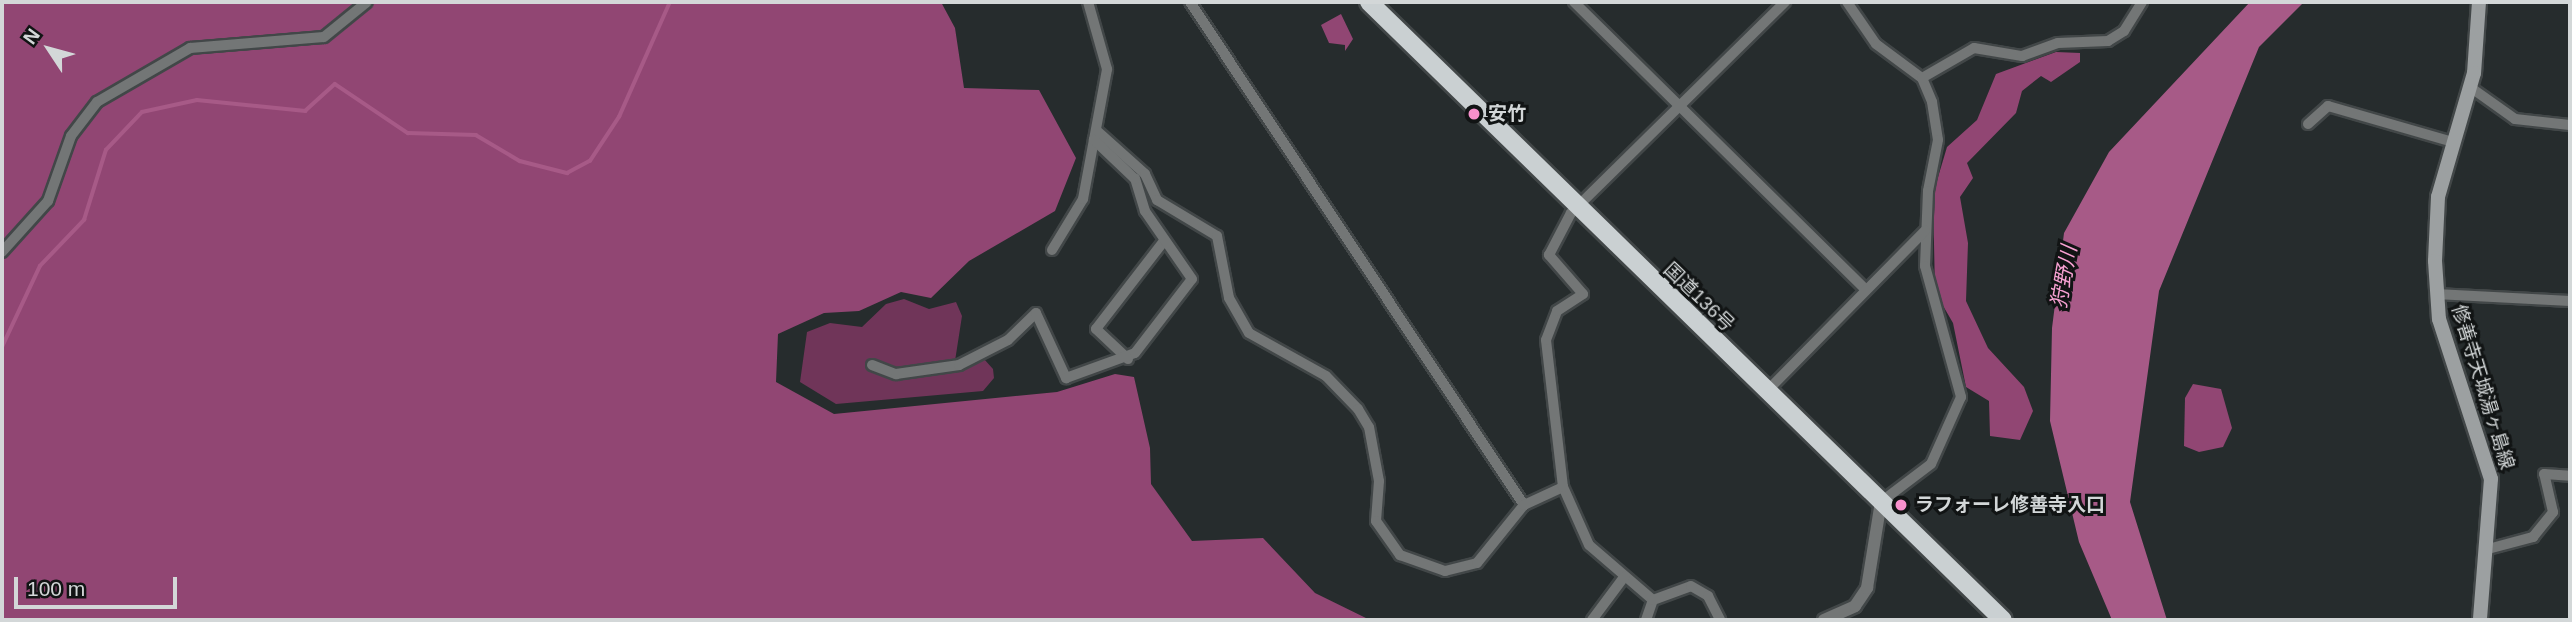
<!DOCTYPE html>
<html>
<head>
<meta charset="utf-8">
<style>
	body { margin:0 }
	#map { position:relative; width:2572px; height:622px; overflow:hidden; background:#262c2d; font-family:Arial,"Noto Sans JP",sans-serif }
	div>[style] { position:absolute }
	.green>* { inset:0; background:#703559 }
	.forest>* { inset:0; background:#914673 }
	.water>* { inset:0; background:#a75a87 }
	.stream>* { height:3.5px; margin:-1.75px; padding:0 1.75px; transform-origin:1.75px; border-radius:1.75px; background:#a75a87 }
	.roads { filter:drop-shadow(2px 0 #424748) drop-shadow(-2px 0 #424748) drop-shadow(0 2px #424748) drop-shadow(0 -2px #424748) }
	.minor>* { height:10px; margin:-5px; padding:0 5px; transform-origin:5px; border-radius:5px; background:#737676 }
	.tertiary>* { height:12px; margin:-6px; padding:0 6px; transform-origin:6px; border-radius:6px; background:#737676 }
	.secondary>* { height:14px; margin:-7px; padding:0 7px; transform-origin:7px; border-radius:7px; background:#9ca0a1 }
	.trunk>* { height:18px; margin:-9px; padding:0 9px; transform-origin:9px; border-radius:9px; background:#cad0d2 }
	.dots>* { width:19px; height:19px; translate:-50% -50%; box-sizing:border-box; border:4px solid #111414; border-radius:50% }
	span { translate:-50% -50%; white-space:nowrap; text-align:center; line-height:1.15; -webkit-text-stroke:6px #111414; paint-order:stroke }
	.poi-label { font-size:19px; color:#d3d7d8; font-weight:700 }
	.left { translate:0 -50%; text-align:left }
	.street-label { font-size:19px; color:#d3d7d8 }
	.water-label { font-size:21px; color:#f7a1d2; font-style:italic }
	.frame { position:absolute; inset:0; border:4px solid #d3d7d8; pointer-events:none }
	.north { position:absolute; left:14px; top:14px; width:70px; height:70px; -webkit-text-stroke:5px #111414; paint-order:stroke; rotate:306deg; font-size:19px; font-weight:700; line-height:28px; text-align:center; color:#d3d7d8 }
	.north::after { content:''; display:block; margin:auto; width:24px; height:32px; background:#d3d7d8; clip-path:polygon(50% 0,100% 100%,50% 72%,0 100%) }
	.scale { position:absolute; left:14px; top:577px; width:163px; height:32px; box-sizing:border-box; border:4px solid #d3d7d8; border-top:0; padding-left:9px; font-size:21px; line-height:24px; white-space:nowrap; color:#d3d7d8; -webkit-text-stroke:5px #111414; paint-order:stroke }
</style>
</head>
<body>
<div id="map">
	<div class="green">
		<i style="clip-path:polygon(904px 299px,929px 309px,956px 302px,962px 316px,955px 361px,961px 369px,984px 359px,993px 369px,994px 378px,983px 391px,836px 404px,800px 382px,807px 332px,830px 323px,862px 327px,886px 304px)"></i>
	</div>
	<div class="forest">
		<i style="clip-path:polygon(2px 2px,941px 2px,955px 28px,964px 88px,1039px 90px,1076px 158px,1055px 211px,969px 261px,931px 298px,901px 292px,859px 311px,824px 313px,778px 334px,776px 382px,834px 414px,1057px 392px,1115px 374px,1134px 377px,1150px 448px,1151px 484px,1192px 541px,1263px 538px,1315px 593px,1370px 620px,2px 620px)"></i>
		<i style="clip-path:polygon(1341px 14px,1353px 39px,1345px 51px,1345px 45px,1329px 43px,1321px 25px)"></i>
		<i style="clip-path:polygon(2056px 52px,2080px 53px,2080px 62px,2051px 82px,2041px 76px,2022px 91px,2016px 113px,1967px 163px,1973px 178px,1960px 197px,1968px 243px,1966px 301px,1988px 348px,2024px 387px,2033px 411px,2020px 440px,1990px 436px,1989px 401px,1966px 387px,1953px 323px,1935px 292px,1933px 194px,1947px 147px,1977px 120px,1996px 74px)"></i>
		<i style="clip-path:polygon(2193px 384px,2221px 389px,2232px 428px,2223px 447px,2199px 452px,2184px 446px,2185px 398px)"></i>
	</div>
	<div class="water">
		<i style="clip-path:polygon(2250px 2px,2304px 2px,2259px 47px,2159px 291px,2130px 502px,2167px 620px,2112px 620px,2079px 542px,2050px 421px,2052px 328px,2064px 233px,2109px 152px)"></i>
	</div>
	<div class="stream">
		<i style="left:2px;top:347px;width:89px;rotate:-64.9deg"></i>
		<i style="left:40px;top:266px;width:64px;rotate:-46.3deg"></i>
		<i style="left:84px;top:220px;width:73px;rotate:-72.6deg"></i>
		<i style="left:106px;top:150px;width:52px;rotate:-46.5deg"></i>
		<i style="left:142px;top:112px;width:56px;rotate:-12.3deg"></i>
		<i style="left:197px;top:100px;width:109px;rotate:5.8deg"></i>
		<i style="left:305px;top:111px;width:40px;rotate:-42deg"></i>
		<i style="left:335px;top:84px;width:88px;rotate:33.9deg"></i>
		<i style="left:408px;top:133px;width:68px;rotate:1.7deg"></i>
		<i style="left:476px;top:135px;width:51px;rotate:30.6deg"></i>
		<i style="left:520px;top:161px;width:49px;rotate:14.3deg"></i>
		<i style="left:567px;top:173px;width:26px;rotate:-28deg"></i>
		<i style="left:590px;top:161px;width:53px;rotate:-56.6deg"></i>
		<i style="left:619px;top:117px;width:126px;rotate:-66.1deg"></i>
	</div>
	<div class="roads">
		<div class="minor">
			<i style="left:1190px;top:2px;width:604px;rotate:56.42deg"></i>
			<i style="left:1574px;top:2px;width:409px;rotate:44.6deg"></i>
			<i style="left:1847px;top:2px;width:51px;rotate:55.4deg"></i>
			<i style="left:1876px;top:44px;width:57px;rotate:36.5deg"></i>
			<i style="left:1922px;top:78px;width:26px;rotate:67deg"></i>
			<i style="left:1932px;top:102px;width:38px;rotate:81deg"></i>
			<i style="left:1938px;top:140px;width:52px;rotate:101.1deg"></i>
			<i style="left:1928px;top:191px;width:75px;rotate:92.3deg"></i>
			<i style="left:1925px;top:266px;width:136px;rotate:74.6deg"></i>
			<i style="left:1961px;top:397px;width:73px;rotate:114.1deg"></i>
			<i style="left:1931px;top:464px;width:63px;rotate:142.8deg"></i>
			<i style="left:1922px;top:78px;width:60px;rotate:-30deg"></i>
			<i style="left:1974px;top:48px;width:49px;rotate:9.5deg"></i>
			<i style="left:2022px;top:56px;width:38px;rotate:-20deg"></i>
			<i style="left:2058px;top:43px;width:50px;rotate:-2.3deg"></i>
			<i style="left:2108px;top:41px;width:19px;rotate:-32deg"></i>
			<i style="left:2124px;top:31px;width:34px;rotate:-58deg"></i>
			<i style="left:2470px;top:87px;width:55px;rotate:35.4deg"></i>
			<i style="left:2515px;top:119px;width:55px;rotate:6.2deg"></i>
			<i style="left:2308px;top:124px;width:27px;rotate:-42deg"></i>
			<i style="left:2328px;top:106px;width:130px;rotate:16.1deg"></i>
			<i style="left:1096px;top:130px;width:66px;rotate:41.9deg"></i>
			<i style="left:1145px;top:174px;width:29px;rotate:65deg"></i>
			<i style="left:1157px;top:200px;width:70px;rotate:31deg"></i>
			<i style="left:1217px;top:236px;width:63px;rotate:79deg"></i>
			<i style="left:1229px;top:298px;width:40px;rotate:60.3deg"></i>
			<i style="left:1249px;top:333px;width:88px;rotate:29.2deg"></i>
			<i style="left:1326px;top:376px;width:46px;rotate:45.9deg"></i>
			<i style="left:1358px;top:409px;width:21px;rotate:59deg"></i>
			<i style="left:1369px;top:427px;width:55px;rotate:79.5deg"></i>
			<i style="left:1379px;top:481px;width:40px;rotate:94.3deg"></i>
			<i style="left:1376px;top:521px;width:42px;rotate:54.8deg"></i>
			<i style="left:1400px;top:555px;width:48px;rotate:19.6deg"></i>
			<i style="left:1445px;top:571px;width:33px;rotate:-14deg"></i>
			<i style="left:1477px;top:563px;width:75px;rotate:-51deg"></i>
			<i style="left:1524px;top:505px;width:43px;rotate:-24.8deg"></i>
			<i style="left:1052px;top:250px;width:60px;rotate:-58.7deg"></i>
			<i style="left:1083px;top:199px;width:132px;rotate:-79.5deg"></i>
			<i style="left:1107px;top:69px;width:70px;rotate:-105.8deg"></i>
			<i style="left:2px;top:252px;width:69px;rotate:-48deg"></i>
			<i style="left:48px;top:201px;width:69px;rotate:-70.5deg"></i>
			<i style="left:71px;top:136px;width:43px;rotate:-52.6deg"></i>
			<i style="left:97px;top:102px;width:108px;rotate:-30.1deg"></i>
			<i style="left:190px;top:48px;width:134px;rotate:-4.7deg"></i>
			<i style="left:324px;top:37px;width:55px;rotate:-39.1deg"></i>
			<i style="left:2436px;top:294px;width:134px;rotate:3deg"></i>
			<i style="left:1128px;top:359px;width:44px;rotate:-136.8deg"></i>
			<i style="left:1096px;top:329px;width:111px;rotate:-52.3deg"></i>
			<i style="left:872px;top:365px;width:26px;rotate:21deg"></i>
			<i style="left:896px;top:374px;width:64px;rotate:-8.1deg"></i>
			<i style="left:959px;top:365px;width:55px;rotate:-27deg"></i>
			<i style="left:1008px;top:340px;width:39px;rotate:-44deg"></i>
			<i style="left:1036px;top:313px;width:72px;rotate:65.2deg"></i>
			<i style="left:1066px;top:378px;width:73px;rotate:-19.9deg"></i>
			<i style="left:1135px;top:353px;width:93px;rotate:-52.4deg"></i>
			<i style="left:1192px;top:279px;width:83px;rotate:-124.7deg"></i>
			<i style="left:1145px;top:211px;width:34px;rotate:-107deg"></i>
			<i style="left:1135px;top:179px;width:57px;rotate:-136.4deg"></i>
			<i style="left:1767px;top:391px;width:225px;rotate:-45.4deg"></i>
			<i style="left:2488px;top:549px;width:47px;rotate:-14.9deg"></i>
			<i style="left:2533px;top:537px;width:32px;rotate:-51deg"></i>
			<i style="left:2553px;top:512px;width:39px;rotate:-103deg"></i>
			<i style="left:2544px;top:474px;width:26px;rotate:4deg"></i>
			<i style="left:1653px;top:600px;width:84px;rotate:-139.3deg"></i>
			<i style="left:1589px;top:545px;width:64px;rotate:-114.1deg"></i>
			<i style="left:1563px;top:487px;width:148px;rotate:-96.6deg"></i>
			<i style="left:1546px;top:340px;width:31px;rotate:-69deg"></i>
			<i style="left:1557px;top:311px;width:31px;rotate:-33deg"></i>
			<i style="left:1583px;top:294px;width:52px;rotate:-131.1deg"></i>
			<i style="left:1549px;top:255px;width:47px;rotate:-62.4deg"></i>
			<i style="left:1571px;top:213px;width:301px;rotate:-44.6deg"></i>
			<i style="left:1592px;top:620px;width:54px;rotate:-53.3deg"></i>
			<i style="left:1646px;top:620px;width:21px;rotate:-71deg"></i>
			<i style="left:1653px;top:600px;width:40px;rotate:-20.2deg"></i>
			<i style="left:1691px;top:586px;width:20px;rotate:30deg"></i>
			<i style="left:1708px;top:596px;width:27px;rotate:63deg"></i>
		</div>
		<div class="tertiary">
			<i style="left:1824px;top:620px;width:34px;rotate:-24deg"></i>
			<i style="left:1855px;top:606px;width:22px;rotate:-56deg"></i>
			<i style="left:1867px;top:588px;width:87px;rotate:-80.8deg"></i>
		</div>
		<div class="secondary">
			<i style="left:2479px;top:2px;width:71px;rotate:94deg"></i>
			<i style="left:2474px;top:73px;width:129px;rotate:106.2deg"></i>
			<i style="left:2438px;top:197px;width:64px;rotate:92.7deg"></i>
			<i style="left:2435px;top:261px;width:58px;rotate:86.1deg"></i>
			<i style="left:2439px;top:319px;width:168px;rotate:72deg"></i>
			<i style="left:2491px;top:479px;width:141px;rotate:94.5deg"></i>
		</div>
		<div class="trunk">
			<i style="left:1369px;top:2px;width:885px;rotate:44.27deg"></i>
		</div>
	</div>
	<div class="dots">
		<i style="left:1474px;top:114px;background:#f890cc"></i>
		<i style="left:1901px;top:505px;background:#f890cc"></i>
	</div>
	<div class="poi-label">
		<span class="left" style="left:1488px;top:114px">安竹</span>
		<span class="left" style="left:1915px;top:505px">ラフォーレ修善寺入口</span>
	</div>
	<div class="street-label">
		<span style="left:1699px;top:297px;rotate:44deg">国道136号</span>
		<span style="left:2483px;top:387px;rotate:73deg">修善寺天城湯ヶ島線</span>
	</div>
	<div class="water-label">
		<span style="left:2064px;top:277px;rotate:-80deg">狩野川</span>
	</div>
	<div class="frame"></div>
	<div class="north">N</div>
	<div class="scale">100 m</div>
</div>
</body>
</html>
